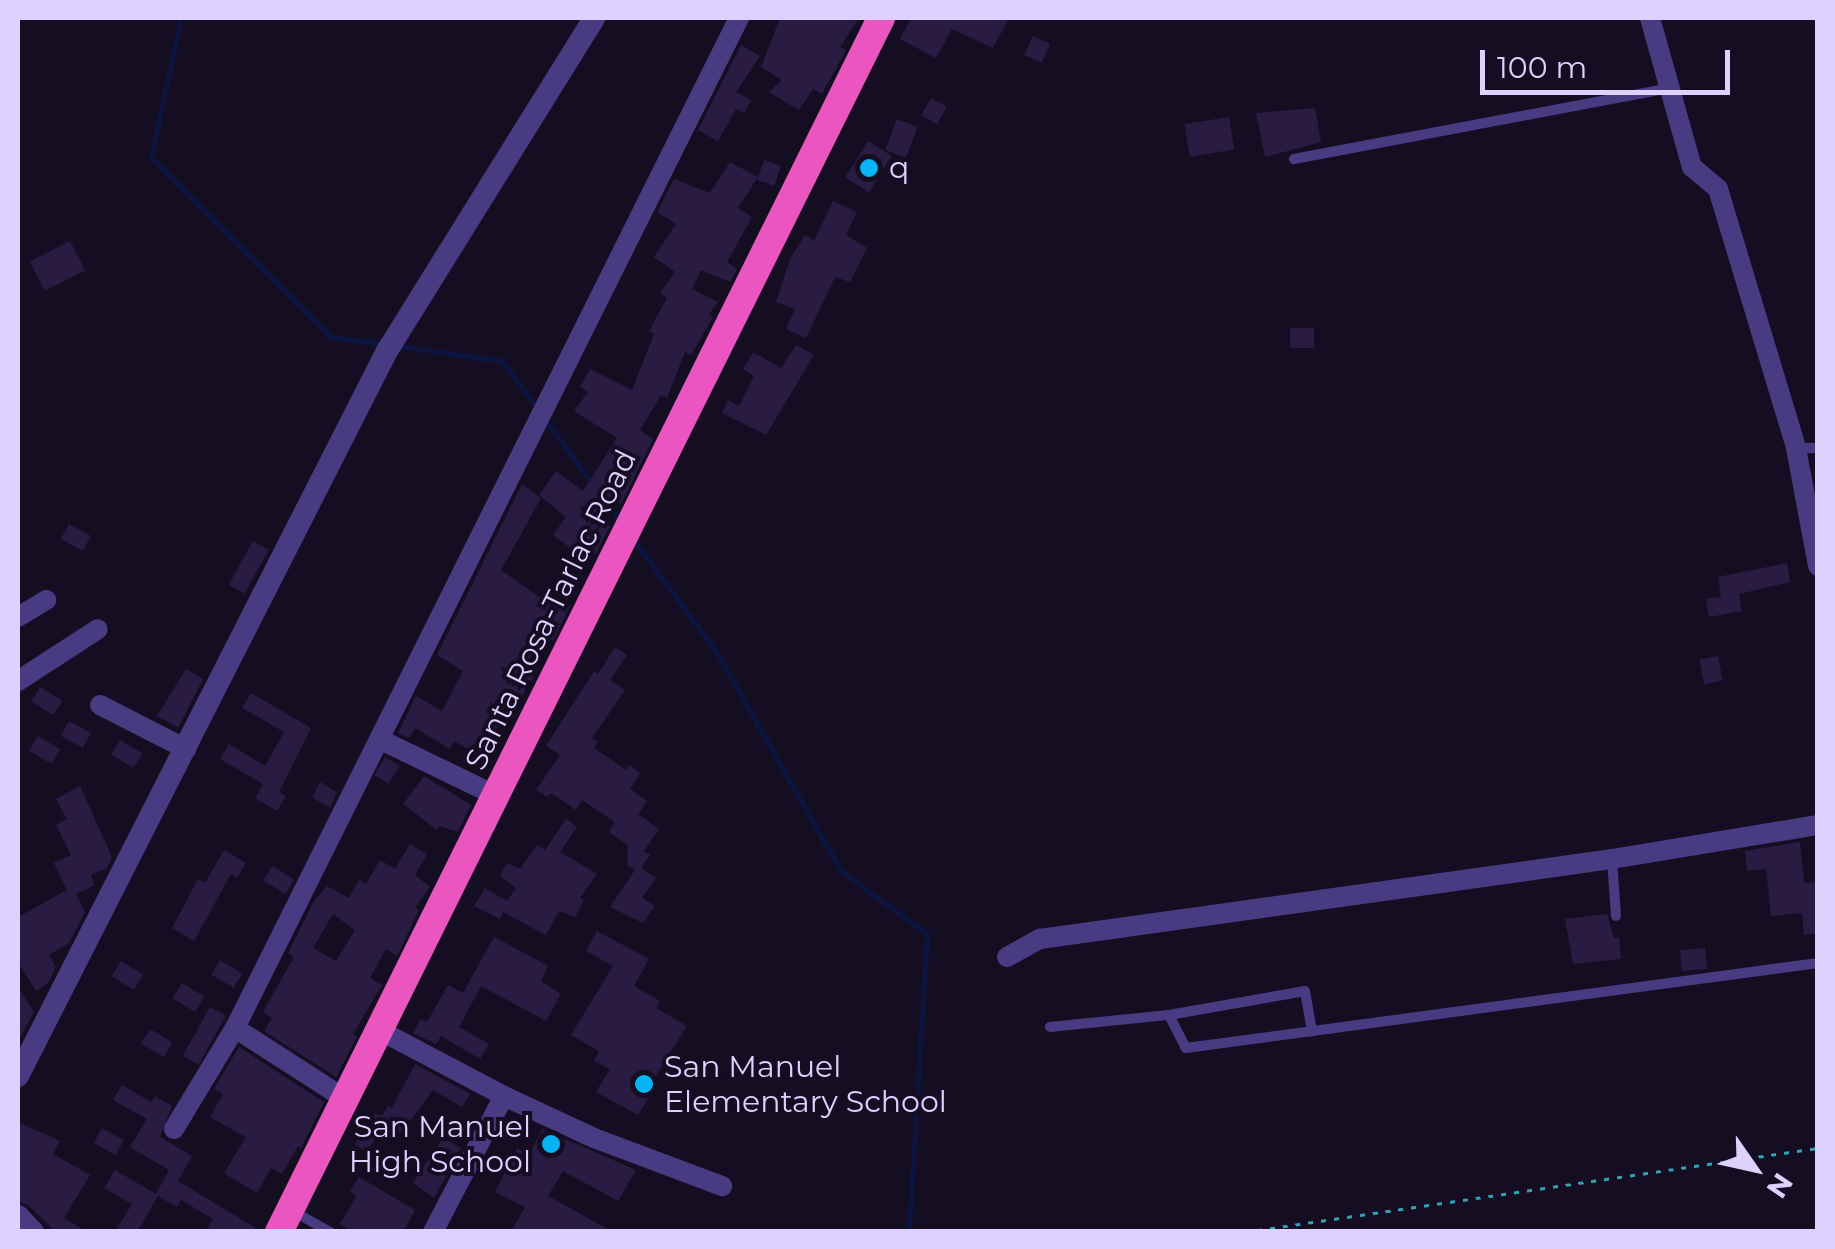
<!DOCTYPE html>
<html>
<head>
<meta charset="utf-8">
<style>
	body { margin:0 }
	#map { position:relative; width:1835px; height:1249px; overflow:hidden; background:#150e23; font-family:Montserrat,sans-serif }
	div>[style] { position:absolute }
	.stream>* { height:5px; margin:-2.5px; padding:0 2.5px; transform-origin:2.5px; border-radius:2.5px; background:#0b153f }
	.building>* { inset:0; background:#2a1b43; transform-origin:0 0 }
	.path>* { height:2.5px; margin-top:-1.25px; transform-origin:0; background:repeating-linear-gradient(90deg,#31a3b2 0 5px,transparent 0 13px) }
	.service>* { height:10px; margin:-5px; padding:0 5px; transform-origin:5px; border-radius:5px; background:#493b81 }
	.minor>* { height:20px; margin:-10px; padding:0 10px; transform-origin:10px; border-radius:10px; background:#493b81 }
	.tertiary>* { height:22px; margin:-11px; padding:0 11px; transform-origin:11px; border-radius:11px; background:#493b81 }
	.trunk>* { height:28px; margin:-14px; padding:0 14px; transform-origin:14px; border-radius:14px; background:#eb55c0 }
	.dots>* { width:28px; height:28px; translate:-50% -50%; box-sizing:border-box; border:5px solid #150e23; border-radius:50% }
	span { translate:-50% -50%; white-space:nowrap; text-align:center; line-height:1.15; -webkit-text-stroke:8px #150e23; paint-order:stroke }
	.poi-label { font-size:30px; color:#ded1fe }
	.left { translate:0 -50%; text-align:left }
	.right { translate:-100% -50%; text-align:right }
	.street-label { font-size:30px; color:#ded1fe }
	.frame { position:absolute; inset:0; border:20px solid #ded1fe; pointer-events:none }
	.north { position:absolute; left:1705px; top:1119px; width:100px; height:100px; -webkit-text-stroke:8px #150e23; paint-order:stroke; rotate:124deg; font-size:28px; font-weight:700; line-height:40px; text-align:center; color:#ded1fe }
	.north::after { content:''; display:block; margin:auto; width:35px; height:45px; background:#ded1fe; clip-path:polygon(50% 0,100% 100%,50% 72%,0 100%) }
	.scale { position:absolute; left:1480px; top:50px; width:250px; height:45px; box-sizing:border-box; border:5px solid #ded1fe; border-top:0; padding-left:12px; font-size:30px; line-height:35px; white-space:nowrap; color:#ded1fe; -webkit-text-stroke:8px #150e23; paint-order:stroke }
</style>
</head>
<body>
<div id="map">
	<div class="stream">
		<i style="left:181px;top:18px;width:142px;rotate:102.2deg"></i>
		<i style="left:151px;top:157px;width:255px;rotate:45deg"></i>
		<i style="left:331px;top:337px;width:53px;rotate:7.5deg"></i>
		<i style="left:399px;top:346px;width:104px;rotate:8.3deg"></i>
		<i style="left:502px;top:361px;width:60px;rotate:53.1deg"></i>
		<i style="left:544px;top:418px;width:84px;rotate:53.7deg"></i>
		<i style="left:603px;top:499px;width:29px;rotate:52deg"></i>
		<i style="left:633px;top:539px;width:142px;rotate:53.6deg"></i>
		<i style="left:717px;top:653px;width:251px;rotate:60.4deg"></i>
		<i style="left:841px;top:871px;width:107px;rotate:36.2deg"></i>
		<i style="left:927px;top:934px;width:299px;rotate:93.5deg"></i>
	</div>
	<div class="building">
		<i style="clip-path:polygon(780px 18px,859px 18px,840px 47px,846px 50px,822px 94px,813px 89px,799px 110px,769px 92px,782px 80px,761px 67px)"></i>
		<i style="clip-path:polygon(911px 18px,1009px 18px,993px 48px,952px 29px,936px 58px,900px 39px)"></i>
		<i style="left:1033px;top:36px;width:19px;height:21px;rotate:25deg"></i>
		<i style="clip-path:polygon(741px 45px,760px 56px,736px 92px,751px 100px,744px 113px,736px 109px,718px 141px,698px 130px)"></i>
		<i style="left:931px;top:98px;width:18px;height:20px;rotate:29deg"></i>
		<i style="clip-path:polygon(1315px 108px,1321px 142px,1265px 157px,1256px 113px)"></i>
		<i style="left:1229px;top:117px;width:33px;height:45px;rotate:81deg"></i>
		<i style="left:897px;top:119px;width:22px;height:33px;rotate:21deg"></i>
		<i style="left:868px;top:141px;width:28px;height:43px;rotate:32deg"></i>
		<i style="left:764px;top:160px;width:18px;height:21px;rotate:19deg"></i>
		<i style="clip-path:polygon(730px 162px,758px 177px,738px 208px,752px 217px,727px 262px,737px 269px,730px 282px,701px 270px,692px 289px,718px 302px,709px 314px,713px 317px,691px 355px,685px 352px,667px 398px,661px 395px,640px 430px,653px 439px,621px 504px,608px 496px,594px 518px,610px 526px,595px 555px,576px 545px,572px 549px,553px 535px,566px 517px,539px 495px,556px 471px,583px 491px,617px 438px,574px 411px,588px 392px,580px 387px,590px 369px,632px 390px,654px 334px,649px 331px,667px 298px,660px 293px,675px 272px,654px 257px,676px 224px,657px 212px,674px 179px,710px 193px)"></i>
		<i style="clip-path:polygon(833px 201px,857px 212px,846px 235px,867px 248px,850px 282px,835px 277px,806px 338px,786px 329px,795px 309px,776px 302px,790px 259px,805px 235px,814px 240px)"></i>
		<i style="left:70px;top:241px;width:33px;height:45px;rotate:63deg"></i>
		<i style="left:1290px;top:328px;width:24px;height:20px"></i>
		<i style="clip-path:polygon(796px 345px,814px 355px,766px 435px,722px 413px,728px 400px,739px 406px,754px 376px,743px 369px,753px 352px,781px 368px)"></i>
		<i style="clip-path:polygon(522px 484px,541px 498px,501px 570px,542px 599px,546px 592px,570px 606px,553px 641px,545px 636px,526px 664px,538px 670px,514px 709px,509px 705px,481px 757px,454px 741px,450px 749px,415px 728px,409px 738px,398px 733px,416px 696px,442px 711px,463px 671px,437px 655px)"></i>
		<i style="left:69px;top:524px;width:25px;height:17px;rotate:29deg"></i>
		<i style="left:253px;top:541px;width:18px;height:50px;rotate:29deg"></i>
		<i style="clip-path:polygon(1787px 563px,1790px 582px,1739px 594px,1742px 611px,1709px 617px,1706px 599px,1721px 597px,1718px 577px)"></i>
		<i style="clip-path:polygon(615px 647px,627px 655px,610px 680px,625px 690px,592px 738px,598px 742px,594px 748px,626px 770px,629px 765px,640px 773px,630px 789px,647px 801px,638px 814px,659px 829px,644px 851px,650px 855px,641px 868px,656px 878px,642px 898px,655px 906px,643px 923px,610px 907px,635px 870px,627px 865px,628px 845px,609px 832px,615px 822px,582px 800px,576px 810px,551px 793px,547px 797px,536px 790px,560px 755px,546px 746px,594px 671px,598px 674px)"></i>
		<i style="left:1718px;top:656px;width:25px;height:19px;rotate:79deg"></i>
		<i style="clip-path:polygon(186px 669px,203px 679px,178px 728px,157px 716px)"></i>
		<i style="left:40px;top:687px;width:26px;height:17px;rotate:31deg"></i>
		<i style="clip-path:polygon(251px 693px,311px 728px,279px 792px,286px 796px,277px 811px,255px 798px,263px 784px,220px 759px,229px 744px,265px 766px,284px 732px,242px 708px)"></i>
		<i style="left:69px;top:721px;width:25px;height:17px;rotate:29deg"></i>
		<i style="left:38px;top:736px;width:26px;height:17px;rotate:31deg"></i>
		<i style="left:120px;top:740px;width:26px;height:17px;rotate:31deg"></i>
		<i style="left:385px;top:757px;width:17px;height:21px;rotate:31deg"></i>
		<i style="clip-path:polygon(424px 776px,471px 805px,458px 832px,440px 826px,437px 830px,403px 804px)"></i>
		<i style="clip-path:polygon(320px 782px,337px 792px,330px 808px,312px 797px)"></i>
		<i style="clip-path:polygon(80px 786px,112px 857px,107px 868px,91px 875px,95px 885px,76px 894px,85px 912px,69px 943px,49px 955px,56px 967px,48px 983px,36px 991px,18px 962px,18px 917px,67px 890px,54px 863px,71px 855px,56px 825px,67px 819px,56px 799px)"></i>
		<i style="clip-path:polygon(566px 819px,577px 827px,560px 852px,597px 874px,580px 898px,584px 900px,575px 917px,559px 911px,546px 935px,503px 912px,500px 919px,474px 906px,485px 888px,507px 901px,516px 888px,500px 876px,507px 863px,520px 869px,537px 845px,545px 850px)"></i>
		<i style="clip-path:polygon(1800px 842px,1804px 883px,1818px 882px,1818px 933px,1804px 935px,1802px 913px,1771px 916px,1766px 869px,1747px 871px,1745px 851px)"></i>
		<i style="clip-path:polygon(evenodd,410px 844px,427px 854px,415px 875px,430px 887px,415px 908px,419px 910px,397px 956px,386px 949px,370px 978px,382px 985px,353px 1034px,357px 1036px,336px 1077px,264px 1031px,272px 1018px,263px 1012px,294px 957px,288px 953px,314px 901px,327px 886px,349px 898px,359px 880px,366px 884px,380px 860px,395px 869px,410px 844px,333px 914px,355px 930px,336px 961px,313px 948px,333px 914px)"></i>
		<i style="clip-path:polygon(224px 850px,246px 863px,237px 878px,231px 874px,194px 941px,172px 928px,198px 879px,205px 883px)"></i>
		<i style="left:272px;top:866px;width:26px;height:17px;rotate:31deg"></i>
		<i style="clip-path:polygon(1607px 914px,1614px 938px,1619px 937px,1621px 959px,1573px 964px,1565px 919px)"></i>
		<i style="clip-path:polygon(597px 931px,649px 959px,634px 986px,660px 1001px,656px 1008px,687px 1026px,646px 1091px,651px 1094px,638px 1115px,596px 1092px,610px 1069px,594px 1061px,599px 1051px,571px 1035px,613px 966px,586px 951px)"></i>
		<i style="clip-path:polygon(494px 937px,548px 966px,541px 981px,561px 994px,546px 1021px,481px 986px,459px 1027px,489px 1044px,480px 1059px,441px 1036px,436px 1044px,413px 1033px,421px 1019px,427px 1022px,448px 985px,463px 993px)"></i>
		<i style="left:1705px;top:948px;width:21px;height:25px;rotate:85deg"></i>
		<i style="left:220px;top:960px;width:26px;height:17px;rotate:31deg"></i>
		<i style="left:121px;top:961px;width:26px;height:18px;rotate:31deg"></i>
		<i style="left:182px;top:983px;width:26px;height:18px;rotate:31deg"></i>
		<i style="clip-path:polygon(18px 988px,34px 1012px,21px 1036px,18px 1030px)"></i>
		<i style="left:210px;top:1007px;width:18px;height:56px;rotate:29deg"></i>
		<i style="left:150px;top:1029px;width:26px;height:17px;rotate:31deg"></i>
		<i style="clip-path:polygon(239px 1047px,324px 1102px,301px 1148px,298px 1146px,282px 1174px,271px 1168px,257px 1193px,224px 1173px,246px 1137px,210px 1117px,223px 1094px,214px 1089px)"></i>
		<i style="clip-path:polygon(415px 1064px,470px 1094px,462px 1107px,433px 1090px,401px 1133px,385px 1124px,366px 1152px,355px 1144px,375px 1113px,382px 1116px,388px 1106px,392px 1108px)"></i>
		<i style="clip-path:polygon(122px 1085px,151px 1102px,155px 1096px,172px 1106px,160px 1137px,192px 1156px,178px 1181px,262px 1232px,206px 1232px,213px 1219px,181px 1200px,177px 1207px,158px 1196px,137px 1232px,115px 1232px,132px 1204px,104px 1188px,115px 1170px,156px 1194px,169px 1170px,130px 1147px,147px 1119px,113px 1100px)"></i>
		<i style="clip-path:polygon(18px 1122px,60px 1141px,53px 1154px,90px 1175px,64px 1218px,87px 1232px,56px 1232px,28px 1205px,18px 1201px)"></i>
		<i style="left:102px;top:1128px;width:25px;height:17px;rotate:29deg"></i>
		<i style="clip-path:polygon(542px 1129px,636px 1170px,618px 1201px,563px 1171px,548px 1196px,613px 1232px,511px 1232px,525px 1207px,495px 1192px,517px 1148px,529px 1155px)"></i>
		<i style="clip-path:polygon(443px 1138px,461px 1148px,434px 1198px,413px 1183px)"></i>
		<i style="clip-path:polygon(359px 1177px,415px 1210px,403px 1232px,353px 1232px,340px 1224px,357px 1196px,350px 1192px)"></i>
	</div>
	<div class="path">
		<i style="left:1244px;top:1232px;width:580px;rotate:-8.33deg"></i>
	</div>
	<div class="service">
		<i style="left:1294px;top:159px;width:382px;rotate:-10.7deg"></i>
		<i style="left:1797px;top:448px;width:21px"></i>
		<i style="left:1612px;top:860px;width:56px;rotate:85.9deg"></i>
		<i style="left:1169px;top:1015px;width:138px;rotate:-10deg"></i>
		<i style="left:1305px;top:991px;width:41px;rotate:80.1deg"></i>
		<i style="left:1050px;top:1027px;width:120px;rotate:-5.8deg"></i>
		<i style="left:1169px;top:1015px;width:37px;rotate:63deg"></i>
		<i style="left:1186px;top:1048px;width:638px;rotate:-7.66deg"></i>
		<i style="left:291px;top:1210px;width:45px;rotate:29.4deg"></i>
	</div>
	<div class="minor">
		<i style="left:1650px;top:18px;width:155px;rotate:74.3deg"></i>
		<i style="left:1692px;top:167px;width:34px;rotate:40deg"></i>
		<i style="left:1718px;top:189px;width:270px;rotate:73.2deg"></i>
		<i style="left:1796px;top:448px;width:120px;rotate:79.4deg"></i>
		<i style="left:18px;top:617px;width:33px;rotate:-31deg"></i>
		<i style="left:18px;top:681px;width:95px;rotate:-33deg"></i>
		<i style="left:100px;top:705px;width:97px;rotate:27.1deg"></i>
		<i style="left:379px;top:739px;width:129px;rotate:25.8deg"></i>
		<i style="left:1007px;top:957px;width:38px;rotate:-29deg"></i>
		<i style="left:1040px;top:939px;width:578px;rotate:-7.96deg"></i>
		<i style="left:1612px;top:859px;width:209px;rotate:-9.4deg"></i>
		<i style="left:235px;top:1028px;width:131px;rotate:32.8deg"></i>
		<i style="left:379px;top:1030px;width:141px;rotate:27.8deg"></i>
		<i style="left:504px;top:1096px;width:153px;rotate:117.6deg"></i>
		<i style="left:504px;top:1096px;width:99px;rotate:25deg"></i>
		<i style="left:594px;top:1138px;width:137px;rotate:20.6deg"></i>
		<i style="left:174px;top:1129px;width:118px;rotate:-58.9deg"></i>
		<i style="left:235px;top:1028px;width:1129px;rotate:-63.48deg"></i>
	</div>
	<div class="tertiary">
		<i style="left:18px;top:1076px;width:814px;rotate:-63.03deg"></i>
		<i style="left:387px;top:351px;width:392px;rotate:-58.1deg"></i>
		<i style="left:18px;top:1216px;width:22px;rotate:47deg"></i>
	</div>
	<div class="trunk">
		<i style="left:279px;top:1232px;width:1355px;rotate:-63.62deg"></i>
	</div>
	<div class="dots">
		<i style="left:869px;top:168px;background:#06b4f5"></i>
		<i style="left:644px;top:1084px;background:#06b4f5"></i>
		<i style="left:551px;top:1144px;background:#06b4f5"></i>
	</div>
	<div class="poi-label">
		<span class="left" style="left:889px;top:168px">q</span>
		<span class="left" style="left:664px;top:1084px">San Manuel<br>Elementary School</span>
		<span class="right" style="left:531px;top:1144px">San Manuel<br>High School</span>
	</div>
	<div class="street-label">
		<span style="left:551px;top:610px;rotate:-64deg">Santa Rosa-Tarlac Road</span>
	</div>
	<div class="frame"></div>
	<div class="north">N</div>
	<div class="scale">100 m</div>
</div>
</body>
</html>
